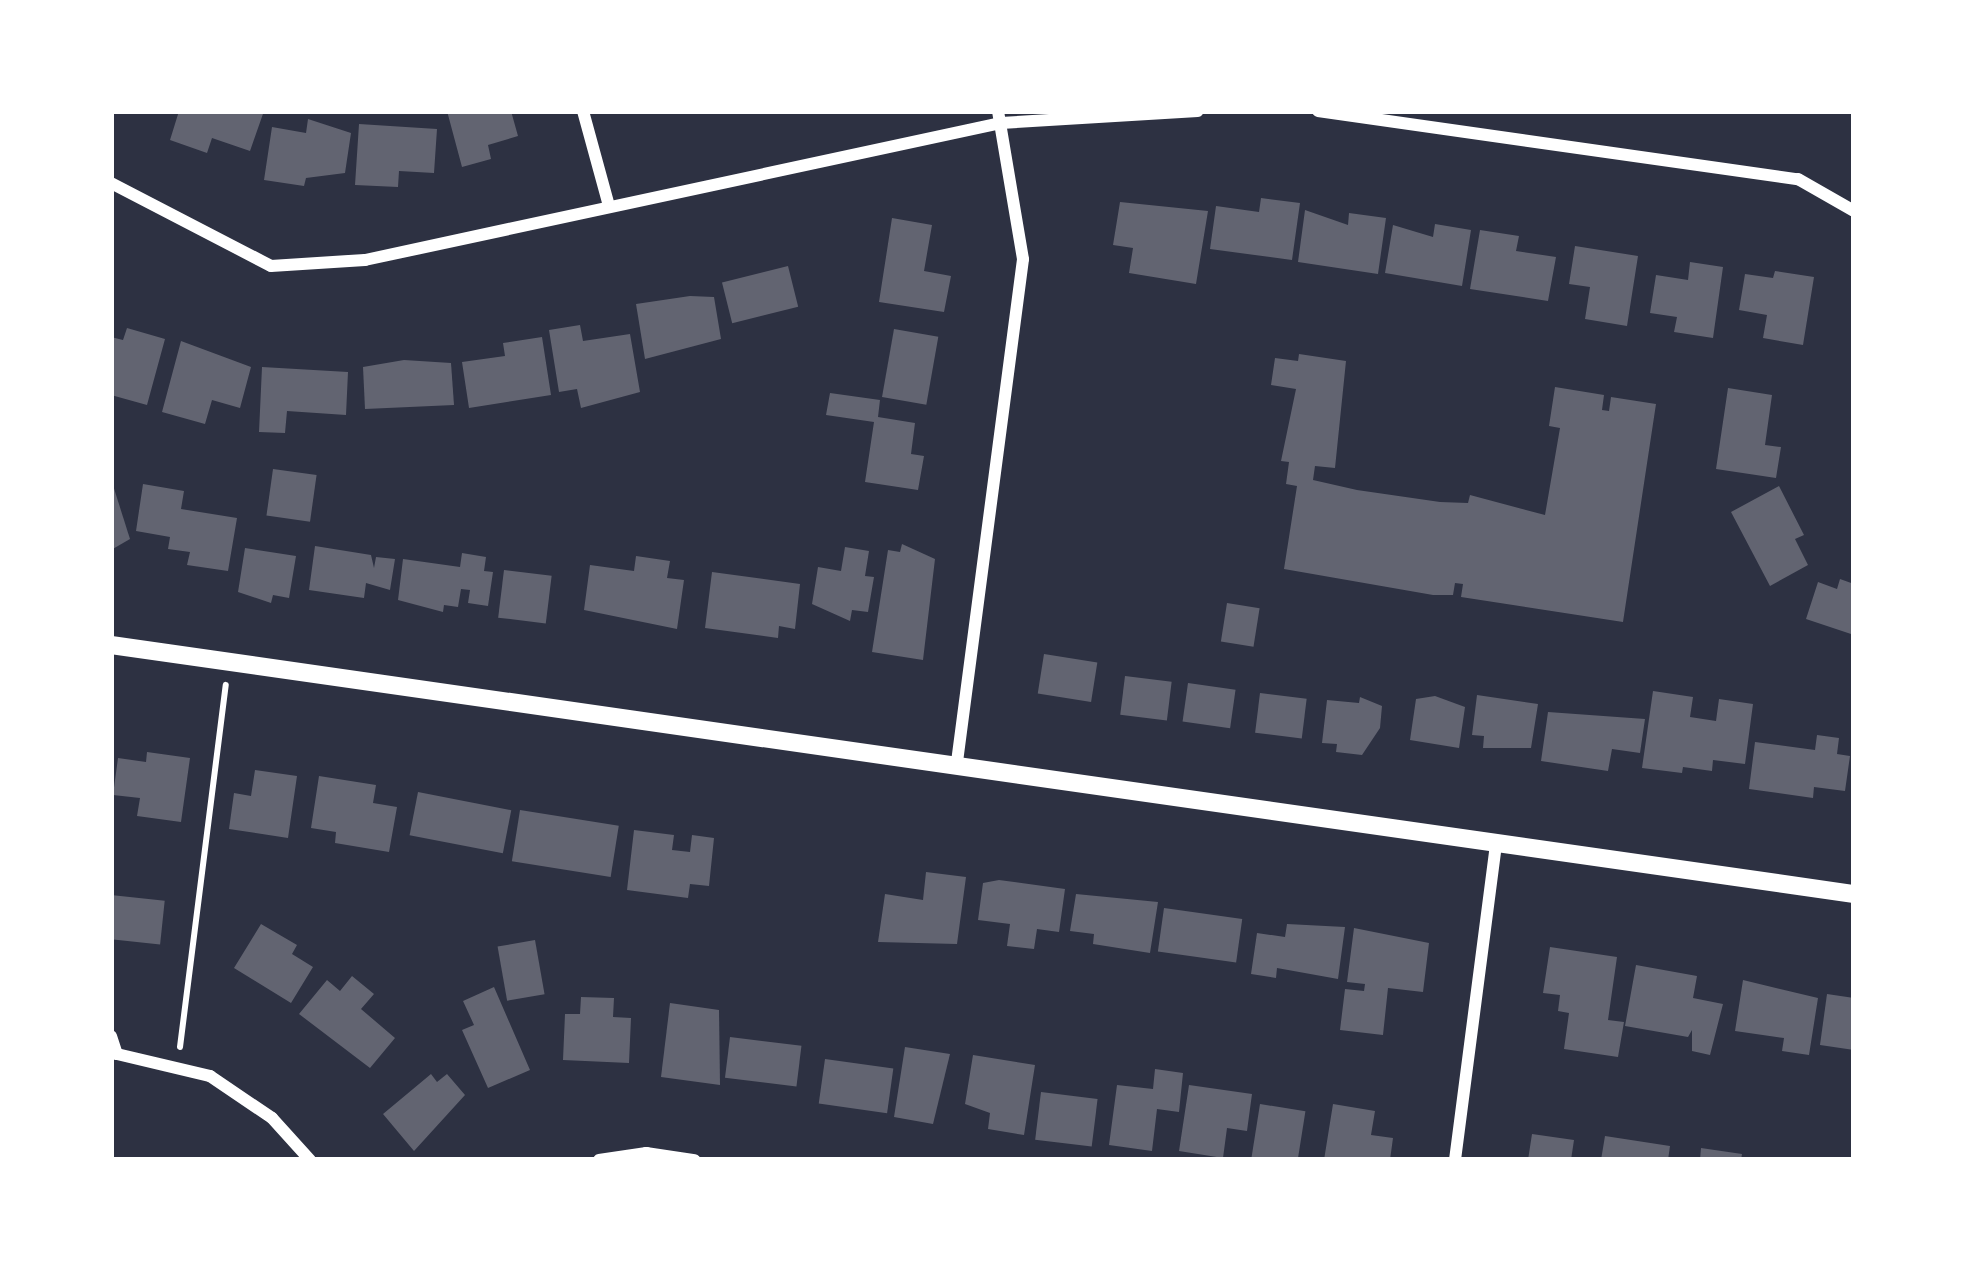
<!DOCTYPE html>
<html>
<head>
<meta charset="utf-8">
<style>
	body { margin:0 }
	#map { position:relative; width:1965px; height:1271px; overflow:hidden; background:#2d3142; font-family:"IBM Plex Serif",serif }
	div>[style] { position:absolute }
	.building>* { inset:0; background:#626471; transform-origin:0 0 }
	.path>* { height:6px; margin:-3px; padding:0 3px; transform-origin:3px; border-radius:3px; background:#fff }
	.minor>* { height:12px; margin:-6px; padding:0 6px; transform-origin:6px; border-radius:6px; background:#fff }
	.secondary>* { height:18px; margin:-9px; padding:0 9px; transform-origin:9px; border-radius:9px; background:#fff }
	span { translate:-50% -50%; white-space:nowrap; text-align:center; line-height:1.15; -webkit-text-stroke:10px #fff; paint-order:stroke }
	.frame { position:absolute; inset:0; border:114px solid #fff; pointer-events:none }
</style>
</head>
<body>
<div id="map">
	<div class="building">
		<i style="clip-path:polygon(179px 111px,264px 111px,250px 151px,212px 138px,207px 153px,170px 140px)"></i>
		<i style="clip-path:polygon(447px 111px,511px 111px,518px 136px,488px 145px,491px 159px,462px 167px)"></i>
		<i style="clip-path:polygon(308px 119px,351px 133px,345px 173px,306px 178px,304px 186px,264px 180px,272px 127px,306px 133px)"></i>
		<i style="clip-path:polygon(359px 124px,437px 129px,434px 173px,399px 171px,398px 187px,355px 185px)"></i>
		<i style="clip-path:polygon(1261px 198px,1300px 203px,1292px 260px,1210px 249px,1216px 206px,1259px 212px)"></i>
		<i style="clip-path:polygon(1120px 202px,1208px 211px,1196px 284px,1129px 273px,1133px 248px,1113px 245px)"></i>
		<i style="clip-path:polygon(1305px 210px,1348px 225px,1349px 213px,1386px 218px,1378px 274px,1298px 262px)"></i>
		<i style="clip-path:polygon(892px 218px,932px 225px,924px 271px,951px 276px,944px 312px,879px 302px)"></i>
		<i style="clip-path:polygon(1435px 224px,1471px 230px,1462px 286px,1385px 273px,1393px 225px,1433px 237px)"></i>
		<i style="clip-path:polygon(1480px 230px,1519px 236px,1516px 251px,1556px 257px,1548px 301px,1470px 289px)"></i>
		<i style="clip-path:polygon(1575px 246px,1638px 256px,1627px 326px,1585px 319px,1590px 287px,1569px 284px)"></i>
		<i style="clip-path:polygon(1690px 262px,1723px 267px,1713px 338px,1674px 332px,1677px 317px,1650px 313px,1656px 275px,1688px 280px)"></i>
		<i style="left:788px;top:266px;width:42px;height:68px;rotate:76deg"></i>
		<i style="clip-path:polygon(1775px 271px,1814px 277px,1803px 345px,1763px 338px,1767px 315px,1739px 310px,1745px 274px,1773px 278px)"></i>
		<i style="clip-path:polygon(690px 296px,714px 297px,721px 339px,645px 359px,636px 304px)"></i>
		<i style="clip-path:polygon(580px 325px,583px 341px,630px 334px,640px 392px,581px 408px,577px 389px,559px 392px,549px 330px)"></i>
		<i style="clip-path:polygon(127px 328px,165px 339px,147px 405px,111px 395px,111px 337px,123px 340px)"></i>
		<i style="left:894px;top:329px;width:45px;height:69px;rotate:10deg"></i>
		<i style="clip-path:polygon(542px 337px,551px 395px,469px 408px,462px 362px,505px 356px,503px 343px)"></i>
		<i style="clip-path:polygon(181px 341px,251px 367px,240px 408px,212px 400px,205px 424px,162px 412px)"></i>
		<i style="clip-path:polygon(1299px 354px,1346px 361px,1335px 468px,1315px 466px,1313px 480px,1357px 490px,1440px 502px,1468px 503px,1470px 495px,1545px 515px,1560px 428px,1549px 426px,1555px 387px,1604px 395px,1602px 410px,1609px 411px,1611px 397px,1656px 404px,1623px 622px,1461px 597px,1463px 584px,1455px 583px,1453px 595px,1433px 595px,1284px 569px,1297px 486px,1286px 484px,1289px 462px,1281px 461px,1296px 389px,1271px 385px,1275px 358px,1298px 361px)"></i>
		<i style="clip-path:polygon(404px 360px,451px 363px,454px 405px,365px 409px,363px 367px)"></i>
		<i style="clip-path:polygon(262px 367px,348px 372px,346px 415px,287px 411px,285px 433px,259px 432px)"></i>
		<i style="clip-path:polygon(1728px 388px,1772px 395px,1765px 445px,1781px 447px,1776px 478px,1716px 469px)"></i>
		<i style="clip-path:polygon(830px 393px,880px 400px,878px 417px,915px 423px,911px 454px,924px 456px,918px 490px,865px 482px,874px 422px,826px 415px)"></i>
		<i style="left:273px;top:469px;width:44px;height:47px;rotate:8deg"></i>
		<i style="clip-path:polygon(111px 479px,130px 539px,111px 550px)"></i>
		<i style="clip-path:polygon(143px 484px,184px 491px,181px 509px,237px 518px,228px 571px,187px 565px,190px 552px,168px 549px,170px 537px,136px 531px)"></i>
		<i style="clip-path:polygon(1779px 486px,1804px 535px,1795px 539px,1808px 565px,1770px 586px,1731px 512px)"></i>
		<i style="clip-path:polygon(902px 544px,935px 559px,923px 660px,872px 652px,888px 550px,900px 552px)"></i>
		<i style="clip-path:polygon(315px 546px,371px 555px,374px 568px,376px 557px,395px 559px,390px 590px,366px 583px,364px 598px,309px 590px)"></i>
		<i style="clip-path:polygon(845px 547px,869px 551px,865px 576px,874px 577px,868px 612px,852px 610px,850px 621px,812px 604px,818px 567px,841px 571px)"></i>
		<i style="clip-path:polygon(245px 548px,296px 556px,289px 598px,273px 595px,271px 603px,238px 592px)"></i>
		<i style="clip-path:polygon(462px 553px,486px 557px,484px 571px,493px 572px,488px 606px,468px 603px,470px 590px,461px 589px,458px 607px,444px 605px,443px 612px,398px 600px,403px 559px,460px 567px)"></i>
		<i style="clip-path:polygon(636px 556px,670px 561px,667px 578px,684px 580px,677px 629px,584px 610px,590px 565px,634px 571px)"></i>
		<i style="left:504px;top:570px;width:48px;height:48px;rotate:7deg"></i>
		<i style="clip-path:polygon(712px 572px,800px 584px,795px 629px,779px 626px,778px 638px,705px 628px)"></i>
		<i style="clip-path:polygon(1840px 579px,1854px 584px,1854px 635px,1806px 619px,1818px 582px,1837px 589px)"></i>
		<i style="left:1227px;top:603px;width:33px;height:39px;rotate:9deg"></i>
		<i style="left:1044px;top:654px;width:54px;height:40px;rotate:9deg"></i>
		<i style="left:1125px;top:676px;width:47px;height:39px;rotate:7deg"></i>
		<i style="left:1188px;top:683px;width:48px;height:39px;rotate:8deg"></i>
		<i style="clip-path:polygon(1653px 691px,1693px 697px,1690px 717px,1716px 721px,1719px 699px,1753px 704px,1745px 764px,1713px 760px,1712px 771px,1683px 767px,1682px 773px,1642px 768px)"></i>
		<i style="left:1260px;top:693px;width:47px;height:40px;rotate:7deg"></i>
		<i style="clip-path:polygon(1477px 695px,1538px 704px,1531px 748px,1483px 748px,1484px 736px,1472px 735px)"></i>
		<i style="clip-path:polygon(1435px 696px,1465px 707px,1459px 748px,1410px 740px,1416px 699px)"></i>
		<i style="clip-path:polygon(1360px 697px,1382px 706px,1380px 728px,1362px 755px,1336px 752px,1337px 744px,1322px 743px,1327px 700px,1359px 703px)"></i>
		<i style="clip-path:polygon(1548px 712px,1645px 719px,1640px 753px,1612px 749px,1608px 771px,1541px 761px)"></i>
		<i style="clip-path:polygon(1817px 735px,1839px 738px,1837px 754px,1850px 756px,1845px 791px,1814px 787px,1813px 798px,1749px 789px,1755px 742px,1815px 750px)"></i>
		<i style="clip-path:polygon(147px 752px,190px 758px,181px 822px,137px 816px,140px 798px,113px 795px,118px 758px,146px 762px)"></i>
		<i style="clip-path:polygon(255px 770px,297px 776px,288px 838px,229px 829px,234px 793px,251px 796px)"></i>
		<i style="clip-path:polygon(319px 776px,376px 785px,373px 803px,397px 807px,389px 852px,335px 843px,336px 832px,311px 828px)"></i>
		<i style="left:418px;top:792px;width:95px;height:44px;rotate:11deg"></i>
		<i style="left:520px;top:810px;width:100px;height:52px;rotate:9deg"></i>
		<i style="clip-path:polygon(634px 830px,674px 835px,672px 850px,690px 852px,692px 835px,714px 838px,709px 886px,690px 884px,688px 898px,627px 890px)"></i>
		<i style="clip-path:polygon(926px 872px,966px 877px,957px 944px,878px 942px,885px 894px,923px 900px)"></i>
		<i style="clip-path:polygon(999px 880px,1065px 889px,1059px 932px,1037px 929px,1034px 949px,1007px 946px,1010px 924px,978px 920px,983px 883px)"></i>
		<i style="clip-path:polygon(1076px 894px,1158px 902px,1150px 953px,1093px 944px,1094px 934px,1070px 931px)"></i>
		<i style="left:111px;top:895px;width:54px;height:44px;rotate:6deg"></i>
		<i style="left:1164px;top:908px;width:79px;height:44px;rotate:8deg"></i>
		<i style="clip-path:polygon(261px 924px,297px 945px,292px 954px,313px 967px,291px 1003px,234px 968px)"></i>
		<i style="clip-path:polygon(1287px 924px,1345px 927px,1338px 979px,1277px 968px,1276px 978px,1251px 974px,1257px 933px,1285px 937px)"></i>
		<i style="clip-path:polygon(1354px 928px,1429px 943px,1423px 992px,1388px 988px,1383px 1035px,1340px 1030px,1345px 989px,1364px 991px,1365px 984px,1347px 982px)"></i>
		<i style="left:535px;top:940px;width:55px;height:38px;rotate:80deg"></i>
		<i style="clip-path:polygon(1550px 947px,1617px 957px,1608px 1020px,1624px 1022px,1618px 1057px,1564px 1049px,1569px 1013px,1558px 1011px,1560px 995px,1543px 993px)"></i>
		<i style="clip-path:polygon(1636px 965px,1697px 976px,1693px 998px,1723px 1004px,1710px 1055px,1692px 1051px,1692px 1030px,1688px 1037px,1625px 1026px)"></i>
		<i style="clip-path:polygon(352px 976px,374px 994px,361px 1009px,395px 1038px,370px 1068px,299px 1014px,327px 980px,340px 991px)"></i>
		<i style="clip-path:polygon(1743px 980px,1818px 998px,1809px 1055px,1782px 1051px,1784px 1038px,1735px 1031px)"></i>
		<i style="clip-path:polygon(494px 987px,530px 1070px,488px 1088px,462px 1030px,474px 1025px,463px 1001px)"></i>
		<i style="clip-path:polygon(1827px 994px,1854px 998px,1854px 1050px,1820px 1045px)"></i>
		<i style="clip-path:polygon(581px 997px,614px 998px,613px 1017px,631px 1018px,629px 1063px,563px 1060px,565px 1014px,580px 1014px)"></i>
		<i style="clip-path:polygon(670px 1003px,719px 1010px,720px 1085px,661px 1077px)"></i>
		<i style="left:730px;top:1037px;width:72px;height:41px;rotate:7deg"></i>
		<i style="clip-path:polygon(905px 1047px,950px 1054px,933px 1124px,894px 1117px)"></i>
		<i style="clip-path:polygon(973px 1055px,1035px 1065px,1024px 1135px,988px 1129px,990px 1113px,965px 1104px)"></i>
		<i style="left:825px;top:1059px;width:69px;height:45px;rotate:8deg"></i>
		<i style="clip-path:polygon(1155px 1069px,1183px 1073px,1179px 1112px,1157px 1109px,1152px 1151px,1109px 1145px,1117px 1085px,1153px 1089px)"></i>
		<i style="clip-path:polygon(431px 1074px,437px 1082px,447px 1074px,465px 1095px,414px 1151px,383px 1114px)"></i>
		<i style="clip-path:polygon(1189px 1085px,1252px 1094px,1247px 1131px,1227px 1128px,1223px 1158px,1179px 1151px)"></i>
		<i style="left:1041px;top:1092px;width:57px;height:48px;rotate:7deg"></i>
		<i style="left:1260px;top:1104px;width:46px;height:57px;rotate:9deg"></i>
		<i style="clip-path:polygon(1333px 1104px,1375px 1111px,1371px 1135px,1393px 1138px,1390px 1160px,1324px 1160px)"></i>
		<i style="clip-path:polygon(1532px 1134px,1574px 1140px,1571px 1160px,1528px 1160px)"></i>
		<i style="clip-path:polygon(1605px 1136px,1670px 1146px,1668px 1160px,1601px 1160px)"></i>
		<i style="clip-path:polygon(1701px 1148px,1742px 1154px,1741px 1160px,1700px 1160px)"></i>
	</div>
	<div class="path">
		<i style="left:180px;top:1047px;width:365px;rotate:-82.8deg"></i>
	</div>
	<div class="minor">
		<i style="left:583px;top:111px;width:98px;rotate:74.7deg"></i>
		<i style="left:1318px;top:111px;width:485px;rotate:8.1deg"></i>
		<i style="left:1798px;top:179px;width:64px;rotate:29.7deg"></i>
		<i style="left:111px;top:183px;width:180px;rotate:27.4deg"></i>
		<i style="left:271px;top:266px;width:94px;rotate:-3.7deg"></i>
		<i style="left:365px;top:260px;width:651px;rotate:-12.16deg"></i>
		<i style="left:1001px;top:123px;width:197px;rotate:-3.5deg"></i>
		<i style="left:957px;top:762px;width:507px;rotate:-82.52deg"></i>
		<i style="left:1023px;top:259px;width:150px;rotate:-99.6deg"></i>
		<i style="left:111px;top:1036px;width:19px;rotate:72deg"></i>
		<i style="left:117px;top:1054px;width:96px;rotate:13.3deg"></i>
		<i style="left:210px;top:1076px;width:75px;rotate:34.1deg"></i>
		<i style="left:272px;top:1118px;width:57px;rotate:47.9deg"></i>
		<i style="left:599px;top:1160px;width:48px;rotate:-8.5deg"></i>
		<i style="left:646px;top:1153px;width:49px;rotate:8.3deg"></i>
		<i style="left:1455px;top:1160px;width:318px;rotate:-82.6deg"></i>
	</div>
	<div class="secondary">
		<i style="left:111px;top:645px;width:1761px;rotate:8.13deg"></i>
	</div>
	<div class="frame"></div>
</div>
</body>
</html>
